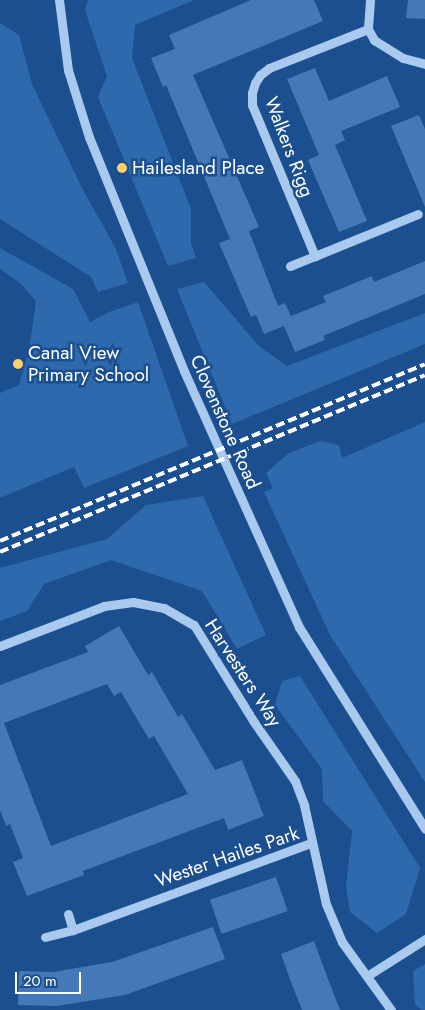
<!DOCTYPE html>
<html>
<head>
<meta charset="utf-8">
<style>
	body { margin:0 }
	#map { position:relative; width:425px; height:1010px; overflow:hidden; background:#1b4f8f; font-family:Jost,sans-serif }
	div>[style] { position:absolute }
	.green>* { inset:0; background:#2e69ad }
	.building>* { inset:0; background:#4478b7; transform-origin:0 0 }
	.minor>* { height:9px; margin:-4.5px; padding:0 4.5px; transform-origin:4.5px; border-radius:4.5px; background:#a9c9ee }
	.rail>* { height:4px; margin-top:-2px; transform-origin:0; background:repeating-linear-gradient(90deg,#fff 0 9px,transparent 0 13px) }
	.dots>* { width:14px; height:14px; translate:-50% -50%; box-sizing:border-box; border:2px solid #1b4f8f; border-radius:50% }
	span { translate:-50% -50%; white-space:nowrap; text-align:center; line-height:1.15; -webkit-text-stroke:5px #1b4f8f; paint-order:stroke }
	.street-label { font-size:19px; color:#fff }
	.poi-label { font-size:19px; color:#fff }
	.left { translate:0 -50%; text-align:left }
	.scale { position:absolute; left:15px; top:972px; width:66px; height:22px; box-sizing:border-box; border:2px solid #fff; border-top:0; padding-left:6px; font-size:15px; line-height:18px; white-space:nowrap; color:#fff; -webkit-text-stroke:4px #1b4f8f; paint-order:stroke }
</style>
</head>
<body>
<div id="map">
	<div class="green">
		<i style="clip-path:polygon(88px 0,194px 0,135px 25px,132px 58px,191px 209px,191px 243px,196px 258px,168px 266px,98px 97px,107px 76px,85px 10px)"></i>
		<i style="clip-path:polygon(0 23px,19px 35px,32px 84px,83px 190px,115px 247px,128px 283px,98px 292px,91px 277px,0 219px)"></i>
		<i style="clip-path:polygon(0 248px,73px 289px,90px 322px,109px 312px,138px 302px,188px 446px,84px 488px,74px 467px,0 498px,0 393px,19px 385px,29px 350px,36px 301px,20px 283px,0 269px)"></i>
		<i style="clip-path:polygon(204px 282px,259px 346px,287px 366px,425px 313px,425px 344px,232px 424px,177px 289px)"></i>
		<i style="clip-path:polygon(425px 422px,425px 782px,330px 635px,264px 492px,273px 488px,266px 473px,289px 453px,320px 441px,339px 445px,342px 458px)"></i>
		<i style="clip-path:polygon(203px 496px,266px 635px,237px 649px,202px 591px,111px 560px,44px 584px,27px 611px,0 621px,0 568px,107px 539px,146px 505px)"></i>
		<i style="clip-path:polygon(300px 676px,420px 868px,406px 914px,377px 933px,350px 912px,346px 886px,352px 831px,323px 801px,322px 769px,275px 705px,282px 681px)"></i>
		<i style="clip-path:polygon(425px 964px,425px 1010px,421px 1010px,415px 1004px,413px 971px)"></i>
	</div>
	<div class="building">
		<i style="clip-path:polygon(251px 0,314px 0,323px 21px,193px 75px,259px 227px,249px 231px,278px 306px,285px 303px,291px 316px,326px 302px,323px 296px,372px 276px,374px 282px,425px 261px,425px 294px,323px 336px,325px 340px,295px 352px,284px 326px,264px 334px,256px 315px,251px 317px,219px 243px,230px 239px,166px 85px,163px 87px,151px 58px,175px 49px,169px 35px)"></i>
		<i style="clip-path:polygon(408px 0,425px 0,425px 19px,406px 18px)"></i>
		<i style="clip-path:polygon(315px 68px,329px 101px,387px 76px,400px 107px,341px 131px,345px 140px,335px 145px,367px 221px,339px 232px,308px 160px,319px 155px,287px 79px)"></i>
		<i style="clip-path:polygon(419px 115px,425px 129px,425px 207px,391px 126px)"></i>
		<i style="clip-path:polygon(evenodd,119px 626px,148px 675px,152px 672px,178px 717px,182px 714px,215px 770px,242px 760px,264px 816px,228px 830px,224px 818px,83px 871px,84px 875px,27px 896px,13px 862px,23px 858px,10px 824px,6px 826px,0 810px,0 685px,88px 652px,85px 646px,119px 626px,107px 684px,114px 696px,121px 692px,149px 739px,154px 736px,188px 794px,51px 846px,4px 723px,107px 684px)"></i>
		<i style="left:276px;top:877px;width:36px;height:70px;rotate:71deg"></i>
		<i style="clip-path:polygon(213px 927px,225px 959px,125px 995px,57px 1006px,18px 1005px,19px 971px,53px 972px,112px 962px)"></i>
		<i style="clip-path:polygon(314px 941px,328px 979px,340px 1010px,302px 1010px,291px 982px,281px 954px)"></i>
	</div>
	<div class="minor">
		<i style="left:59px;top:0;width:71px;rotate:82.7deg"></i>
		<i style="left:68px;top:70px;width:70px;rotate:72.6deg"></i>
		<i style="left:89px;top:137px;width:253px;rotate:67.9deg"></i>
		<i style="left:184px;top:371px;width:281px;rotate:65.8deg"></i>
		<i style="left:299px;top:627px;width:238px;rotate:58deg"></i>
		<i style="left:370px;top:0;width:29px;rotate:94deg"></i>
		<i style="left:368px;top:29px;width:13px;rotate:61deg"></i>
		<i style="left:374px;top:40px;width:34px;rotate:32deg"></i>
		<i style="left:403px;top:58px;width:23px;rotate:15deg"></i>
		<i style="left:368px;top:29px;width:106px;rotate:158.5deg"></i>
		<i style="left:269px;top:68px;width:11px;rotate:142deg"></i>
		<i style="left:260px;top:75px;width:9px;rotate:122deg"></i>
		<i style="left:255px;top:83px;width:10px;rotate:107deg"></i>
		<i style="left:252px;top:93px;width:12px;rotate:90deg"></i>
		<i style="left:252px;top:105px;width:164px;rotate:67.4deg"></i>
		<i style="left:315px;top:256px;width:111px;rotate:-22.2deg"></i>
		<i style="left:290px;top:266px;width:27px;rotate:-22deg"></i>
		<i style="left:0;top:646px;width:111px;rotate:-21deg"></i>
		<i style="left:104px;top:606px;width:29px;rotate:-8deg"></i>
		<i style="left:133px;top:602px;width:32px;rotate:11deg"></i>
		<i style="left:164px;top:608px;width:34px;rotate:30deg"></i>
		<i style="left:194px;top:625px;width:114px;rotate:58.3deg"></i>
		<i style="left:254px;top:722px;width:72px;rotate:55.2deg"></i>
		<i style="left:295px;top:781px;width:26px;rotate:69deg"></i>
		<i style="left:304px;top:805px;width:101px;rotate:77.5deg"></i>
		<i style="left:326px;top:904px;width:41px;rotate:67.2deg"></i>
		<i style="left:342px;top:942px;width:84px;rotate:54.2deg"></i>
		<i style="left:68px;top:914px;width:17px;rotate:73deg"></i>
		<i style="left:45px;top:937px;width:29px;rotate:-14deg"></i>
		<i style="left:73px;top:930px;width:253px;rotate:-20.1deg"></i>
		<i style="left:367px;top:976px;width:69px;rotate:-32.5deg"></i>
	</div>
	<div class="rail">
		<i style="left:0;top:541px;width:460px;rotate:-22.6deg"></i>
		<i style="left:0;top:552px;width:460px;rotate:-22.6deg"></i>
	</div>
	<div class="dots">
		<i style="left:122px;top:168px;background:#ffd166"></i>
		<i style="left:18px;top:364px;background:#ffd166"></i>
	</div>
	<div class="street-label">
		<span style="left:289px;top:147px;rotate:69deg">Walkers Rigg</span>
		<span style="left:225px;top:422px;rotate:66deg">Clovenstone Road</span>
		<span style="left:243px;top:673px;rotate:57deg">Harvesters Way</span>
		<span style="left:227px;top:857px;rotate:-19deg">Wester Hailes Park</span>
	</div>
	<div class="poi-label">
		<span class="left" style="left:132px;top:168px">Hailesland Place</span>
		<span class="left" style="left:28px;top:364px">Canal View<br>Primary School</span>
	</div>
	<div class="scale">20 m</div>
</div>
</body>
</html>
